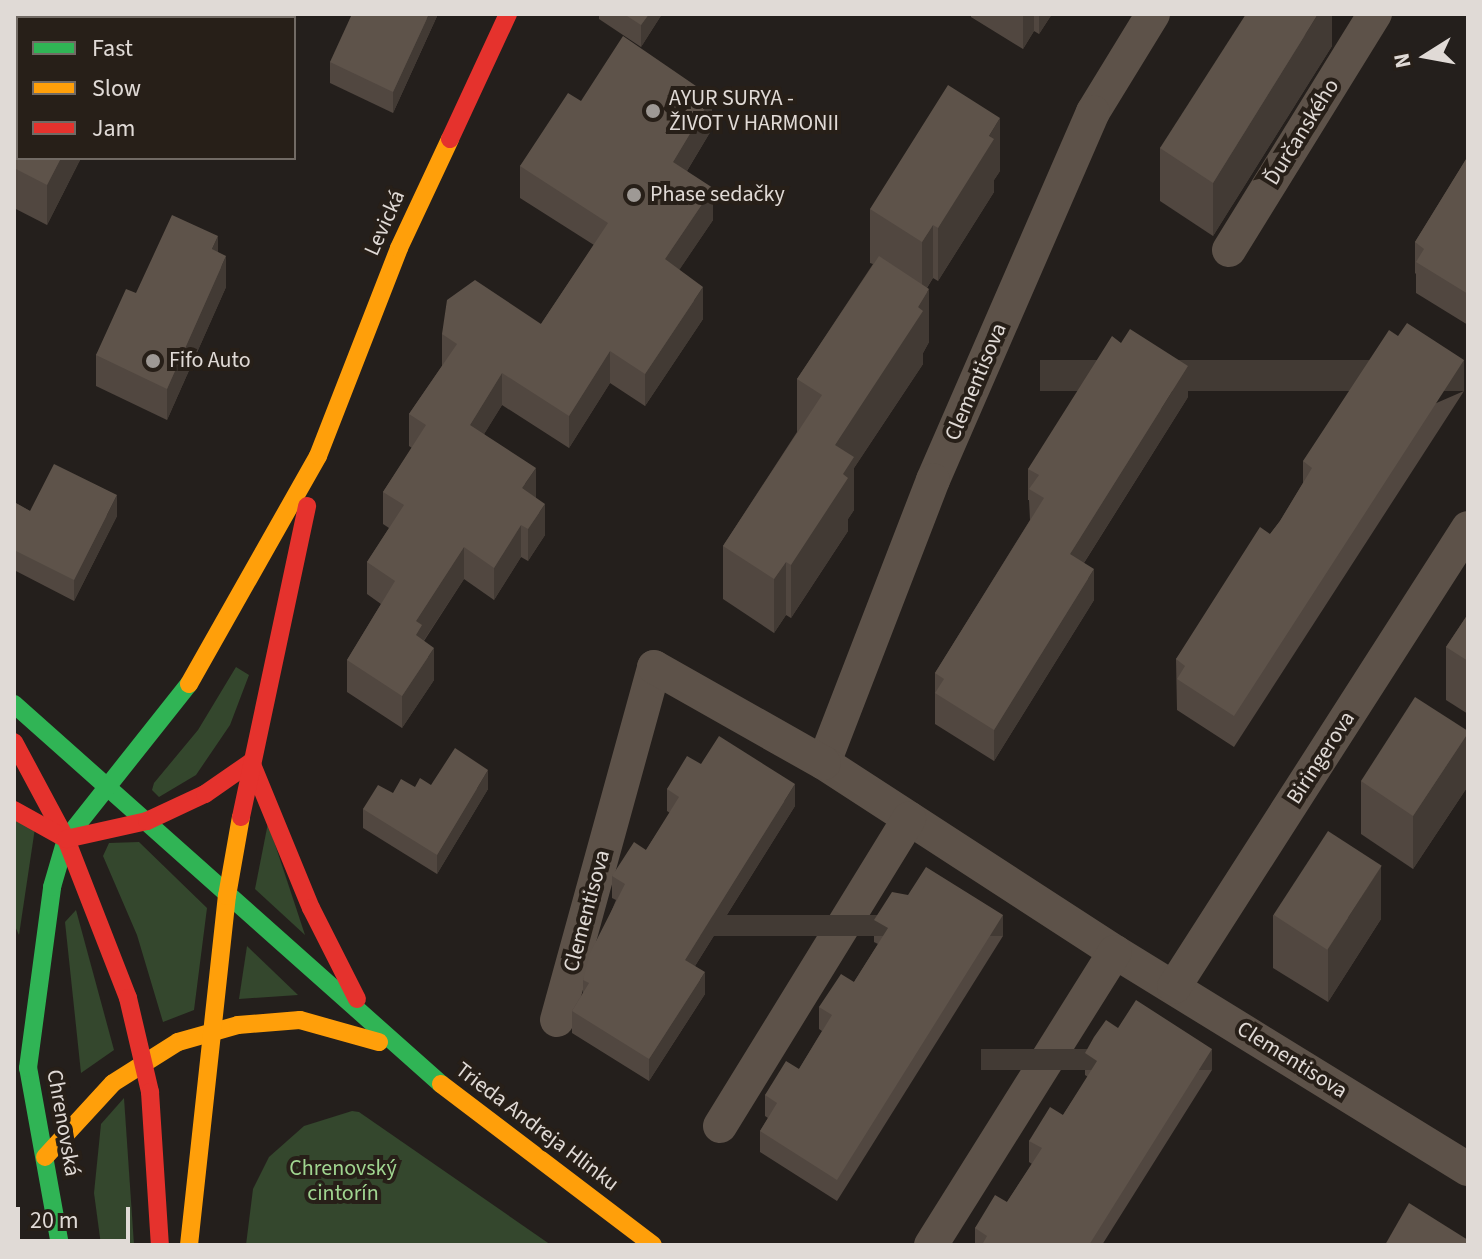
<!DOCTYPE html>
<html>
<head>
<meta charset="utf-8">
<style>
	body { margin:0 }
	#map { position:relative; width:1482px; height:1259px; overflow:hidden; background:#241f1c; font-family:"Source Sans 3",sans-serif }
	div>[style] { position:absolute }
	.green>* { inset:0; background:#34472d }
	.street>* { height:34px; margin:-17px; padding:0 17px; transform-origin:17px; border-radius:17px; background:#5d5249 }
	.fast>* { height:18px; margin:-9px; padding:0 9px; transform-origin:9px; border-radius:9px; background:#30b455 }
	.slow>* { height:18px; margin:-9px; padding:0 9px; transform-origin:9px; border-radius:9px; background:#ff9f0a }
	.jam>* { height:18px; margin:-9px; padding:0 9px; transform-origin:9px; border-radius:9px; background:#e5322d }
	.wall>* { inset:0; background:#514740 }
	.shaded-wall>* { inset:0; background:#423a34; transform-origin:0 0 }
	.building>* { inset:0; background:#5e534a; transform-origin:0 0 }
	.dots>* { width:22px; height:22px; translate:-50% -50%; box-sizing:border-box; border:4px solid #271f18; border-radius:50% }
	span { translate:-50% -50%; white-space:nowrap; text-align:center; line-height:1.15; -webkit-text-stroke:8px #271f18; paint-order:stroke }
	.poi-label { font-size:22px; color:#e0dad6 }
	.left { translate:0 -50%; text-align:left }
	.street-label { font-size:22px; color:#e0dad6 }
	.park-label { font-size:22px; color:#a0d590 }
	.frame { position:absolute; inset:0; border:16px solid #e0dad6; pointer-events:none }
	.legend { position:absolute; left:16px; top:16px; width:280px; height:144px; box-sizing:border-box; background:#271f18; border:2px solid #716a64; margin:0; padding:10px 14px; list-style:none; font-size:24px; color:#e0dad6 }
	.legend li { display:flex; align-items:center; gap:16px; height:40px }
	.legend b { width:40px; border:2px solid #716a64 }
	.north { position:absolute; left:1386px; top:16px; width:80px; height:80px; -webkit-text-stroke:6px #271f18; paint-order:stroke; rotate:259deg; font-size:22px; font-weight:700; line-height:32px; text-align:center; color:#e0dad6 }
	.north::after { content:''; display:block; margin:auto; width:28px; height:36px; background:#e0dad6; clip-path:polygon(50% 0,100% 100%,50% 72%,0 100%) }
	.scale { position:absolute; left:16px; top:1207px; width:114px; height:36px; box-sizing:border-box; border:4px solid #e0dad6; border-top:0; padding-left:10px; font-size:24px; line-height:28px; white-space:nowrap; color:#e0dad6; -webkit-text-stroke:6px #271f18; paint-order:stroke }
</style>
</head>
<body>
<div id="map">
	<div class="green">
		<i style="clip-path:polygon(236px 667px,249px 675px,230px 725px,196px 775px,159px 797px,152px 790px,154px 783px,198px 730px)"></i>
		<i style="clip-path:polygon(14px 818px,35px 828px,19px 935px,14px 924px)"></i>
		<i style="clip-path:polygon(268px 823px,305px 935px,255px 889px)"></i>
		<i style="clip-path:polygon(139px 842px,207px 908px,194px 1010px,163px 1022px,137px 935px,103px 856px,109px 843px)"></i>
		<i style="clip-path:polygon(76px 910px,114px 1050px,81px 1073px,65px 922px)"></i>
		<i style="clip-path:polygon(247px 946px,298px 995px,239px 999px)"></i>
		<i style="clip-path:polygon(124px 1098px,134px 1245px,101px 1245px,94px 1193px,101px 1124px)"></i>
		<i style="clip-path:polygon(352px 1111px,359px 1112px,551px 1245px,246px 1245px,253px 1189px,269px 1157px,304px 1126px)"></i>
	</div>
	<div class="street">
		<i style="left:1153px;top:14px;width:115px;rotate:121.5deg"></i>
		<i style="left:1093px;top:112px;width:401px;rotate:113.5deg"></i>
		<i style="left:933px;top:480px;width:303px;rotate:111.1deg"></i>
		<i style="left:824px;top:763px;width:347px;rotate:33deg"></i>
		<i style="left:1115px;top:952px;width:414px;rotate:31.6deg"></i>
		<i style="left:1229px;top:250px;width:278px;rotate:-58.3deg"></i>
		<i style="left:1174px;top:987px;width:545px;rotate:-57.36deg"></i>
		<i style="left:557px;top:1020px;width:366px;rotate:-74.6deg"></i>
		<i style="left:654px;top:667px;width:195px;rotate:29.5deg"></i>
		<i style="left:720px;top:1126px;width:361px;rotate:-58.4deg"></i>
		<i style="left:931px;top:1245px;width:346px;rotate:-57.9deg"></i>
	</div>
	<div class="fast">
		<i style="left:14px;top:704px;width:572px;rotate:41.67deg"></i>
		<i style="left:60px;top:1245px;width:180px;rotate:-100.2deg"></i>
		<i style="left:28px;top:1068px;width:183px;rotate:-82.4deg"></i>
		<i style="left:52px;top:887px;width:50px;rotate:-73.7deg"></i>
		<i style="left:66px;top:839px;width:198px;rotate:-51.6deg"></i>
	</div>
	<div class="slow">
		<i style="left:189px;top:684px;width:262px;rotate:-60.5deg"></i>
		<i style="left:318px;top:456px;width:223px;rotate:-68.7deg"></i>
		<i style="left:399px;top:248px;width:120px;rotate:-64.9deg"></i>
		<i style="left:441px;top:1084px;width:266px;rotate:37.2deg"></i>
		<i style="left:45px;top:1157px;width:100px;rotate:-47.4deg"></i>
		<i style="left:113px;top:1083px;width:77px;rotate:-32.2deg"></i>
		<i style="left:178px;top:1042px;width:62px;rotate:-15.8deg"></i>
		<i style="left:238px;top:1025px;width:62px;rotate:-4.6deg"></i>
		<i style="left:300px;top:1020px;width:82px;rotate:15.6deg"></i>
		<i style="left:189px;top:1245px;width:351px;rotate:-83.8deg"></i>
		<i style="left:227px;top:896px;width:80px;rotate:-80deg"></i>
	</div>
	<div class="jam">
		<i style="left:450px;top:139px;width:138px;rotate:-65.1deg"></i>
		<i style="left:14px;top:742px;width:110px;rotate:61.8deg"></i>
		<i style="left:66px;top:839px;width:171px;rotate:68.7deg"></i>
		<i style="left:128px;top:998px;width:97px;rotate:76.8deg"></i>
		<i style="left:150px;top:1092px;width:153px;rotate:86.3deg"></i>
		<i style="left:251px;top:762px;width:158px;rotate:67.7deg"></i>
		<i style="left:311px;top:908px;width:102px;rotate:63.2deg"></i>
		<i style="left:14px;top:810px;width:60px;rotate:29.1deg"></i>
		<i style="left:66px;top:839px;width:83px;rotate:-12.5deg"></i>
		<i style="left:147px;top:821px;width:64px;rotate:-25deg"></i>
		<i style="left:205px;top:794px;width:56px;rotate:-34.8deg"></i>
		<i style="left:241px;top:817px;width:318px;rotate:-78deg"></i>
	</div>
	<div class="wall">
		<i style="clip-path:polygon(14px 14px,143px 14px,143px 18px,81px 158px,47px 225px,14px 208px)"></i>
		<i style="clip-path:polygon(438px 14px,393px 113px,330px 83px,330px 62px)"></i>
		<i style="clip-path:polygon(599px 14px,662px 14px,641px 47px,599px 19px)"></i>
		<i style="clip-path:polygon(971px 14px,1052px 14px,1039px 34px,1034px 31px,1023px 49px,971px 17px)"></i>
		<i style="clip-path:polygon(1332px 14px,1332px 46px,1213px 236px,1160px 201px,1160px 148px)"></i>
		<i style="clip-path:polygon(581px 101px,712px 129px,687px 171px,713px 220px,679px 270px,703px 319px,645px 406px,610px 383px,569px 448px,502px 405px,484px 434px,536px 498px,545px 535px,528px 561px,521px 557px,494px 600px,464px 579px,424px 641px,434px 680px,402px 728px,347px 692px,347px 660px,381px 604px,367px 594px,367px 562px,389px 528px,383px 524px,383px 492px,412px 448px,409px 446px,409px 414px,442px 366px,442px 334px,541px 324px,594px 245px,520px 198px,520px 166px)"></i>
		<i style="clip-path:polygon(1468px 156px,1468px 325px,1416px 293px,1416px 274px,1415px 273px,1415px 242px)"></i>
		<i style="clip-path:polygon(1000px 171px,994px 180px,994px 192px,938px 281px,933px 278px,927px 288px,929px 342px,923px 353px,923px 364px,854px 468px,854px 510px,848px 519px,848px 531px,791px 618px,786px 615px,774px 633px,723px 599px,723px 546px,797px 432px,797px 379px,873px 264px,870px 263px,870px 209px)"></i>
		<i style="clip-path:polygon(218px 252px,226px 287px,167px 420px,96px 386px,96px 355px,136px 293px)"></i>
		<i style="clip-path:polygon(1464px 391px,1234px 747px,1177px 710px,1176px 659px,1280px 521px,1303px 483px,1303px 461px)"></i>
		<i style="clip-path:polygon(1188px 397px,1084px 563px,1094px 600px,994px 761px,935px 724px,935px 673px,1030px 520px,1029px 500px,1028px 500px,1028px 469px)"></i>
		<i style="clip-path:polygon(14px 502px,30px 511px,117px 516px,74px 601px,14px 570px)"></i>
		<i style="clip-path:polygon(1468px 614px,1468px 714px,1446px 700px,1446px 647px)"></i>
		<i style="clip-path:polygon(1468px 731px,1468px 786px,1413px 869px,1361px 834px,1361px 781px)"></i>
		<i style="clip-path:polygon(701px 764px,795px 806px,695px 966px,705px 994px,649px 1081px,572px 1033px,572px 1011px,583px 993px,583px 980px,616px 900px,612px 898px,612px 876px,646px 850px,670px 813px,667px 811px,667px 789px)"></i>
		<i style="clip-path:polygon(431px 785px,488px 789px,437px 874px,363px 828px,363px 809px,393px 793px,415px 787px)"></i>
		<i style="clip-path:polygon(1273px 915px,1381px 919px,1328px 1002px,1273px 968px)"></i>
		<i style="clip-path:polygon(874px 920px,1003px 936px,837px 1201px,760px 1152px,760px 1131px,768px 1118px,765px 1116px,765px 1095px,799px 1069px,822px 1031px,819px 1029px,819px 1007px,854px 982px,878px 944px,874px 942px)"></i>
		<i style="clip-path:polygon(1118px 1028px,1212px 1070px,1102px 1245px,975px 1245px,975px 1228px,1007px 1202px,1032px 1164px,1029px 1162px,1029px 1141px,1063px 1115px,1088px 1077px,1085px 1075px,1085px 1053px)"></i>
	</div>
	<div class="shaded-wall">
		<i style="clip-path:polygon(135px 14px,143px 14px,143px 18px,132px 18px)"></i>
		<i style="clip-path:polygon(429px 14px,438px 14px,393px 113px,393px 92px)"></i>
		<i style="clip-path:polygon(649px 14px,662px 14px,641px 47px,641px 25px)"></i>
		<i style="clip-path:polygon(1023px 14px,1034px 14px,1034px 31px,1023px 49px)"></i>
		<i style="clip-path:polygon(1039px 14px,1052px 14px,1039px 34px)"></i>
		<i style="clip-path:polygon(1318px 14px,1332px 14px,1332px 46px,1213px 236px,1213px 183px)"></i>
		<i style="clip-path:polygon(712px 97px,712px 129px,673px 194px,673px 162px)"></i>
		<i style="clip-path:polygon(1000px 118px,1000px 171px,994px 180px,994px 192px,938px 281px,938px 228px,989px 136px)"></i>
		<i style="clip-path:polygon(61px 158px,81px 158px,47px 225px,47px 185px)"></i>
		<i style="clip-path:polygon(713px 188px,713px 220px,665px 291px,665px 259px)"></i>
		<i style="clip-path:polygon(933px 225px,933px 278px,922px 295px,922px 242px)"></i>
		<i style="clip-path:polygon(218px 236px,218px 267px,212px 249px)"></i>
		<i style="clip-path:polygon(226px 256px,226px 287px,167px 420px,167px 389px)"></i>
		<i style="clip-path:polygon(703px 287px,703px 319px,645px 406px,645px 374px)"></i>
		<i style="clip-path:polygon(929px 289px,929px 342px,923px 353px,923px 364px,854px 468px,854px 510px,848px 519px,848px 531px,791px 618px,791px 565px,835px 445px)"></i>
		<i style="clip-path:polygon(610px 351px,610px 383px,569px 448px,569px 416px)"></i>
		<i style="left:1464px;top:360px;width:31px;height:424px;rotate:90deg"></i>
		<i style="clip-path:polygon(1188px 366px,1188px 397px,1070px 585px,1070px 554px)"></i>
		<i style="clip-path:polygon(502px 373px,502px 405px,470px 457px,470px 425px)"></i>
		<i style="clip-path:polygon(536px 468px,536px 500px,522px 488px)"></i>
		<i style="clip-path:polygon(117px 495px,117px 516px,74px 601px,74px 580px)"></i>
		<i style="clip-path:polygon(545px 504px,545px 535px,528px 561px,528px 529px)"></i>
		<i style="clip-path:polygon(521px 525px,521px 557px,494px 600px,494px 568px)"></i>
		<i style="clip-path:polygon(464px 547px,464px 579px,422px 643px,416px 667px,416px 621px)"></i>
		<i style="clip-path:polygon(786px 562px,786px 615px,774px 633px,774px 579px)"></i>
		<i style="clip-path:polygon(1094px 569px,1094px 600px,994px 761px,994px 730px)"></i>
		<i style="clip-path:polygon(434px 648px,434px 680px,402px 728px,402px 696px)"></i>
		<i style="clip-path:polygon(1468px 733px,1468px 786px,1413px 869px,1413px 816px)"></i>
		<i style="clip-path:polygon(488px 770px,488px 789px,437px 874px,437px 855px)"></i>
		<i style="clip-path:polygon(795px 784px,795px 806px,685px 982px,685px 960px)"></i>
		<i style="clip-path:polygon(1381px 866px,1381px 919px,1328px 1002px,1328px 949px)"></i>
		<i style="left:1003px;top:915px;width:21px;height:313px;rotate:90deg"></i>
		<i style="clip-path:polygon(705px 972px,705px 994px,649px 1081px,649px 1059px)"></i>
		<i style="left:1212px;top:1049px;width:21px;height:231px;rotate:90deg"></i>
	</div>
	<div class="building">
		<i style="clip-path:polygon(14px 14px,135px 14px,132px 18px,18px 18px,18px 158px,61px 158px,47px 185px,14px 168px)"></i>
		<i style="clip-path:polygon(352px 14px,429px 14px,393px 92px,330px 62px)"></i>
		<i style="clip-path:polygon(624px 14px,649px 14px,641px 25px)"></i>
		<i style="clip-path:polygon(1246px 14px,1318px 14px,1213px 183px,1160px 148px)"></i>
		<i style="clip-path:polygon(623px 36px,712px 97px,673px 162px,713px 188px,665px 259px,703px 287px,645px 374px,610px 351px,569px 416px,502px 373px,470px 425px,536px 468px,522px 488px,545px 504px,528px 529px,521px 525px,494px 568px,464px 547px,416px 621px,422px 625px,416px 635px,434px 648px,402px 696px,347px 660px,395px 581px,367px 562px,404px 505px,383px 492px,426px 425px,409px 414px,457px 344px,442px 334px,447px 300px,475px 280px,541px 324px,608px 223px,520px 166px,568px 93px,581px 101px)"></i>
		<i style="clip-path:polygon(948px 85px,1000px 118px,989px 136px,994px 139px,938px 228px,933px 225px,922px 242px,870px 209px)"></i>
		<i style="clip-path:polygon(1468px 156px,1468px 294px,1416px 262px,1424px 249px,1415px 242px)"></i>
		<i style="clip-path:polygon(172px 215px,218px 236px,212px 249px,226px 256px,167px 389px,96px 355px,126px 289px,136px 293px)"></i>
		<i style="clip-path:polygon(879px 256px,929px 289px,918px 307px,923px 311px,835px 445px,854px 457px,843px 474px,848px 478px,791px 565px,786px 562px,774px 579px,723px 546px,822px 395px,797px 379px)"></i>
		<i style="clip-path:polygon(1407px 323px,1464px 360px,1234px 716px,1177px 679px,1185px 666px,1176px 659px,1260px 527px,1270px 534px,1280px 521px,1312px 468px,1303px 461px,1389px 330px,1398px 336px)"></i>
		<i style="clip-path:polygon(1130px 329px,1188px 366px,1070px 554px,1094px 569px,994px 730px,935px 693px,944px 679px,935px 673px,1044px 498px,1029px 489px,1039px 475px,1028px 469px,1112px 336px,1121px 343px)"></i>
		<i style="clip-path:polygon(54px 464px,117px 495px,74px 580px,14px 550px,14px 502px,30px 511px)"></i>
		<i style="clip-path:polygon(1468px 614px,1468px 661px,1446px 647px)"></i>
		<i style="clip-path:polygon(1415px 697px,1468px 731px,1468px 733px,1413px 816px,1361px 781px)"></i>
		<i style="clip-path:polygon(719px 736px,795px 784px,685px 960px,705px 972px,649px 1059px,572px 1011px,589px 983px,583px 980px,590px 953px,625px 884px,612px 876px,634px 842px,646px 850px,679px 797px,667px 789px,687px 756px,701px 764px)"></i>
		<i style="clip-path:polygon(455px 748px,488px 770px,437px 855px,363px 809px,378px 785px,393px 793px,401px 779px,415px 787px,420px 778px,431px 785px)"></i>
		<i style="left:1328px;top:831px;width:64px;height:100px;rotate:33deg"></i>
		<i style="clip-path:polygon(926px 867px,1003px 915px,837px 1180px,760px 1131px,777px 1103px,765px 1095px,786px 1061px,799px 1069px,832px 1015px,819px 1007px,841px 974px,854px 982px,888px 928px,874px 920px,892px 892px,908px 895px)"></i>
		<i style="clip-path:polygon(1136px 1000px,1212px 1049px,1089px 1245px,982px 1245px,987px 1236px,975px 1228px,995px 1195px,1007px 1202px,1042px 1148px,1029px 1141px,1050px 1107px,1063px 1115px,1097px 1061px,1085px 1053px,1094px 1037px,1106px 1020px,1118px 1028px)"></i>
		<i style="clip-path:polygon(1409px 1203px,1468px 1240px,1468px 1245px,1385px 1245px)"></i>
	</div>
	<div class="dots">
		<i style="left:653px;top:111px;background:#9e9995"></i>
		<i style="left:634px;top:195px;background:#9e9995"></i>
		<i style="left:153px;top:361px;background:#9e9995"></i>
	</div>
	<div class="poi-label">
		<span class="left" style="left:669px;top:111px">AYUR SURYA -<br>ŽIVOT V HARMONII</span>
		<span class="left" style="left:650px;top:195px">Phase sedačky</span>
		<span class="left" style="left:169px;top:361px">Fifo Auto</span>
	</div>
	<div class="street-label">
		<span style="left:1302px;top:132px;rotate:-58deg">Ďurčanského</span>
		<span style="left:385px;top:223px;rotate:-66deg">Levická</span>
		<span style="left:976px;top:382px;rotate:-67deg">Clementisova</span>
		<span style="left:1321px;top:758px;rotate:-57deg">Biringerova</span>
		<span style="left:587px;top:911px;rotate:-75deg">Clementisova</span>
		<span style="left:1292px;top:1060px;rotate:32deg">Clementisova</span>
		<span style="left:63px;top:1123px;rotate:80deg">Chrenovská</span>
		<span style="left:537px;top:1127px;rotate:37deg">Trieda Andreja Hlinku</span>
	</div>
	<div class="park-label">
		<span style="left:343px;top:1181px">Chrenovský<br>cintorín</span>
	</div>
	<div class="frame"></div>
	<ul class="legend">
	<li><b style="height:10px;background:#30b455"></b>Fast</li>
	<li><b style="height:10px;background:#ff9f0a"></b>Slow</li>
	<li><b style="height:10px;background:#e5322d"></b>Jam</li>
	</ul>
	<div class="north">N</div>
	<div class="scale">20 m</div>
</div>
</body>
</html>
